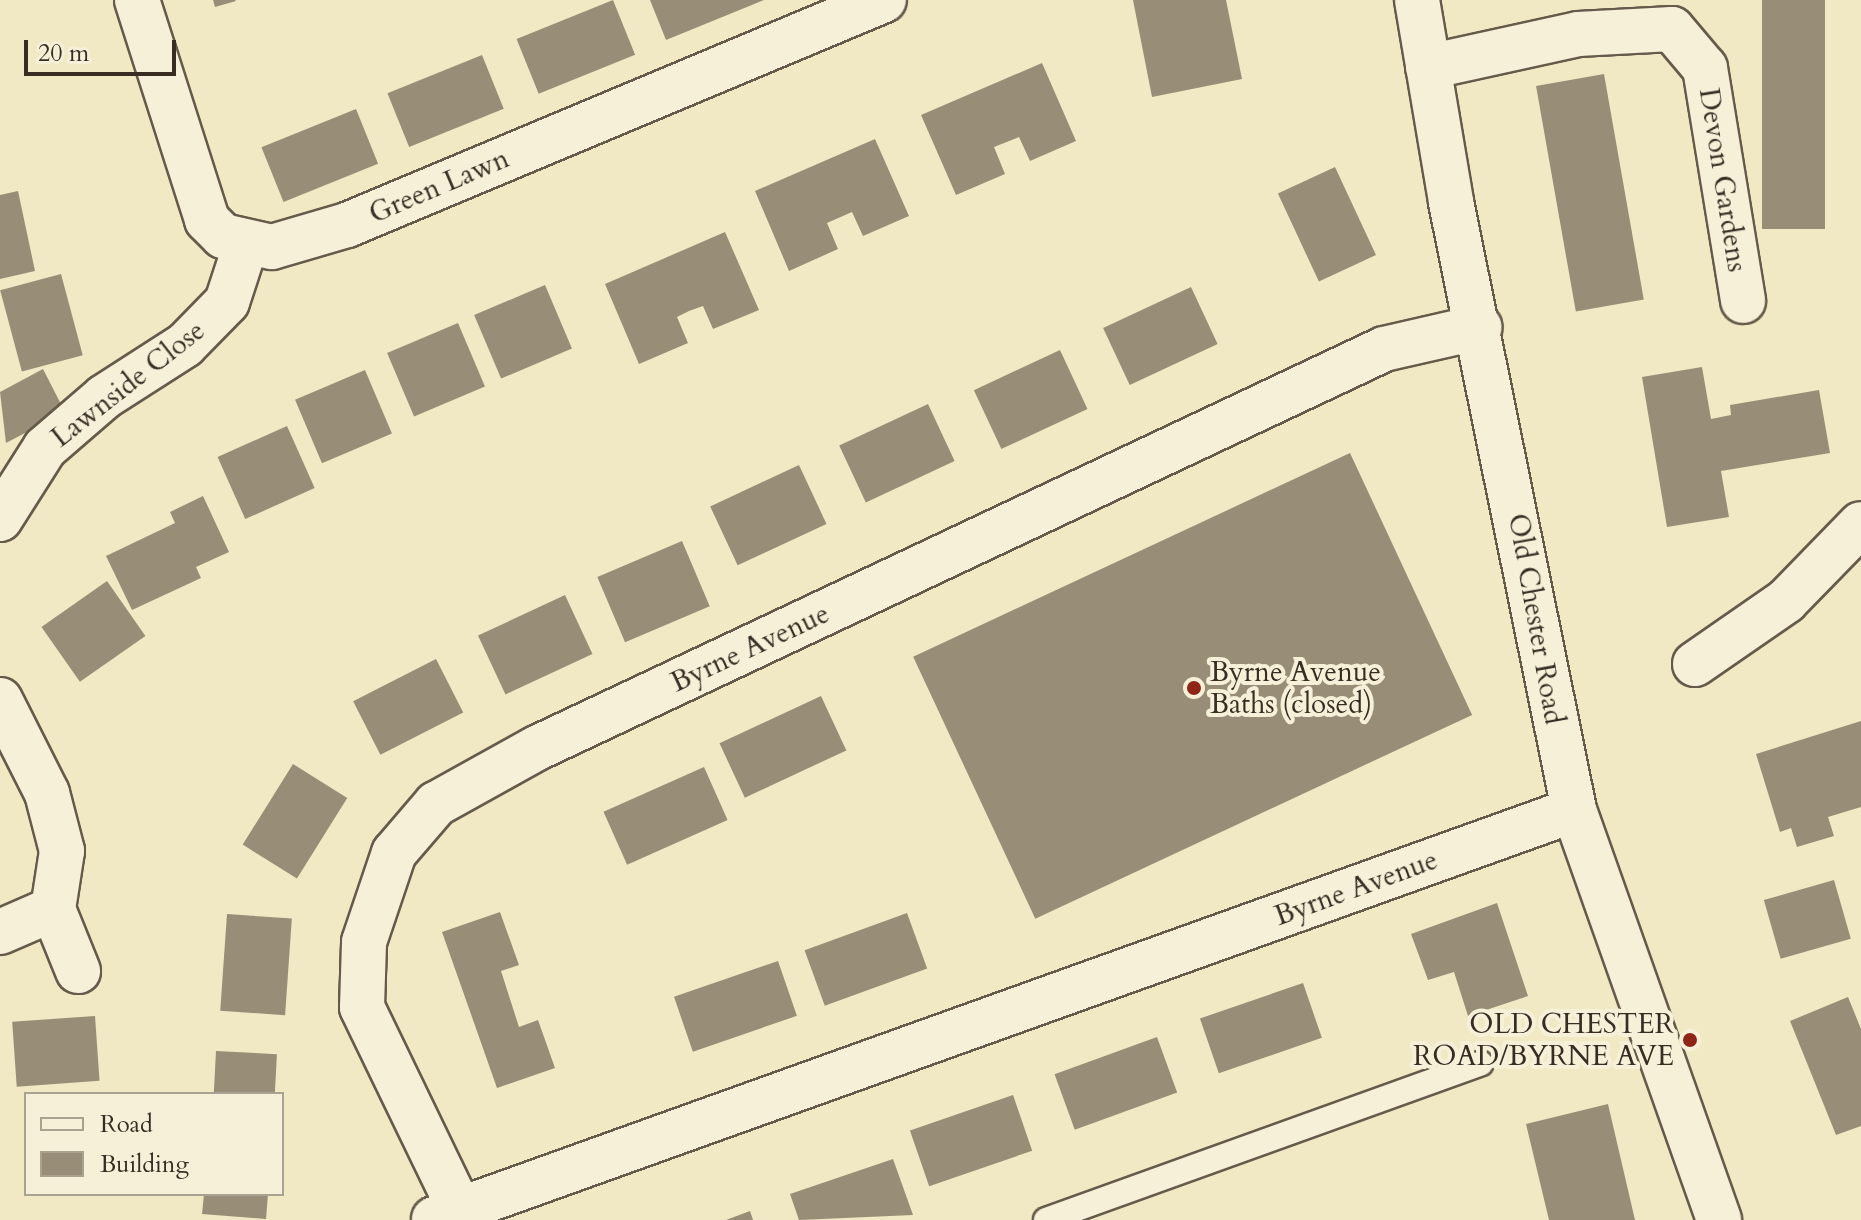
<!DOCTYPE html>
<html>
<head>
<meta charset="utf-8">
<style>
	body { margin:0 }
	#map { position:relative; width:1861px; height:1220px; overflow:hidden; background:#f1e8c4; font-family:Cardo,serif }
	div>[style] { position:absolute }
	.building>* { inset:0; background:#988e77; transform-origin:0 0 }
	.roads { filter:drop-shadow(2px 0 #665b4b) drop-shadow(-2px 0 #665b4b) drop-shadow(0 2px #665b4b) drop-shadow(0 -2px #665b4b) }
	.lane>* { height:24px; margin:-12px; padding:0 12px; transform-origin:12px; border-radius:12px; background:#f6f0d9 }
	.street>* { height:44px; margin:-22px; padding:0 22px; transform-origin:22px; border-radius:22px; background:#f6f0d9 }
	.secondary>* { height:44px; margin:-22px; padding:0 22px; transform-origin:22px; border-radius:22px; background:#f6f0d9 }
	.dots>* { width:22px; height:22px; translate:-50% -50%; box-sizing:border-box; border:4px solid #f6f0d9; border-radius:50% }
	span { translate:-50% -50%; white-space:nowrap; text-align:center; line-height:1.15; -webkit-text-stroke:8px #f6f0d9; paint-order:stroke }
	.street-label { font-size:28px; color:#382c23 }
	.poi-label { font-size:28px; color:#382c23 }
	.left { translate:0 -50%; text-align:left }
	.right { translate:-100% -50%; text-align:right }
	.legend { position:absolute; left:24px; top:1092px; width:260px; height:104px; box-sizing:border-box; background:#f6f0d9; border:2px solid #aaa290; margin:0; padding:10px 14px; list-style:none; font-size:24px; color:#382c23 }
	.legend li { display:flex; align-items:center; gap:16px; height:40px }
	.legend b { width:40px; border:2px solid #aaa290 }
	.scale { position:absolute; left:24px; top:40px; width:152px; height:36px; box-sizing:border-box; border:4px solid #382c23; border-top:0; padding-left:10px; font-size:24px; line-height:28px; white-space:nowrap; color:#382c23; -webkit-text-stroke:6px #f6f0d9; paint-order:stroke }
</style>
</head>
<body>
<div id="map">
	<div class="building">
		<i style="clip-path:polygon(213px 0,235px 0,236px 1px,215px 7px)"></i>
		<i style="left:613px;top:0;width:59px;height:104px;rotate:68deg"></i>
		<i style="clip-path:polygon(650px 0,764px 0,666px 40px)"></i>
		<i style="clip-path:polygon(1133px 0,1226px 0,1242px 79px,1152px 97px)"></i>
		<i style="left:1762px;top:0;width:63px;height:229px"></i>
		<i style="left:482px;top:55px;width:58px;height:102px;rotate:68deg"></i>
		<i style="clip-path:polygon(1042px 63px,1076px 141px,1030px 161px,1019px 137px,994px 147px,1005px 174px,956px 195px,921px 115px)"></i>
		<i style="left:1604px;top:74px;width:229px;height:69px;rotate:80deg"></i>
		<i style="left:356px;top:109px;width:59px;height:102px;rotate:68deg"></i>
		<i style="clip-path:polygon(875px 139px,909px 216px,863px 236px,852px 212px,827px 223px,838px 249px,789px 271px,755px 191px)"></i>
		<i style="left:1335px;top:167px;width:97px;height:63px;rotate:65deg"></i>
		<i style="clip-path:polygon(18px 191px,35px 271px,0 279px,0 195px)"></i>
		<i style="clip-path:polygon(725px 232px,759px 310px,713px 329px,703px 306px,689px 311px,677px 317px,688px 343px,639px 364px,605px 284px)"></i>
		<i style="left:61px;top:274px;width:84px;height:63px;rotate:75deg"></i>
		<i style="left:545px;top:285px;width:69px;height:77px;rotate:67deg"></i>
		<i style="left:1191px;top:287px;width:63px;height:97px;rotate:65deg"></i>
		<i style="left:458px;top:323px;width:69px;height:77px;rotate:67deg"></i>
		<i style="left:1060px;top:350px;width:65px;height:95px;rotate:65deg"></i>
		<i style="clip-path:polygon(1702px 367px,1711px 419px,1731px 415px,1730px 405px,1819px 390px,1830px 453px,1721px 471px,1729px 517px,1667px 527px,1642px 377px)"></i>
		<i style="clip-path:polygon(43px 369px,65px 412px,6px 443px,0 392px)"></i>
		<i style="left:365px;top:370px;width:69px;height:76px;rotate:67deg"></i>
		<i style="left:928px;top:404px;width:63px;height:98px;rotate:65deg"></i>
		<i style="left:287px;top:426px;width:68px;height:76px;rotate:66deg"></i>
		<i style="left:1350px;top:453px;width:289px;height:482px;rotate:65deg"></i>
		<i style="left:799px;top:465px;width:65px;height:98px;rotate:65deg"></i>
		<i style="clip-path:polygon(203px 496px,229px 552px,196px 567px,201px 578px,132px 610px,106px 556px,175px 523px,170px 512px)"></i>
		<i style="left:682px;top:541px;width:71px;height:92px;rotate:67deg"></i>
		<i style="left:107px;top:581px;width:67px;height:80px;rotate:55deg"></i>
		<i style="left:565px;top:595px;width:65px;height:96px;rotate:65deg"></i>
		<i style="left:436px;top:659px;width:60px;height:93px;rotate:63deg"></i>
		<i style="left:821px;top:696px;width:60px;height:112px;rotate:65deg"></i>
		<i style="clip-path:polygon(1861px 721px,1861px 807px,1828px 817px,1834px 836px,1797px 847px,1791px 828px,1780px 832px,1756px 754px)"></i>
		<i style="left:293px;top:764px;width:64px;height:95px;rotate:32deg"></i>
		<i style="left:704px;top:767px;width:58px;height:110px;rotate:66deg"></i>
		<i style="left:1834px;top:880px;width:61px;height:73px;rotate:74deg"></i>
		<i style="clip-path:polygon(1497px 903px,1528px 996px,1468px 1016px,1454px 972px,1428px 980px,1411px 934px)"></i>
		<i style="clip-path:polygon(500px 912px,519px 965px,501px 971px,519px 1027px,538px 1020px,555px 1068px,497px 1088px,442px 932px)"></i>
		<i style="left:907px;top:913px;width:59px;height:109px;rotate:70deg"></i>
		<i style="left:227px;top:914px;width:65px;height:97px;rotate:4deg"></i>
		<i style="left:778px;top:961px;width:58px;height:110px;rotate:71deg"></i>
		<i style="left:1303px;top:983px;width:58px;height:109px;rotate:71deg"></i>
		<i style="clip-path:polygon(1848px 997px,1861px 1029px,1861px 1126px,1836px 1135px,1790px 1021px)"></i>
		<i style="left:95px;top:1016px;width:65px;height:83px;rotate:86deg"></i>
		<i style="left:1157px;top:1037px;width:59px;height:109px;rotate:70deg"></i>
		<i style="left:216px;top:1051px;width:61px;height:43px;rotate:3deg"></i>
		<i style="left:1013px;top:1095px;width:59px;height:109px;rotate:71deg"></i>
		<i style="clip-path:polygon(1608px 1104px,1635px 1220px,1549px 1220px,1526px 1124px)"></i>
		<i style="clip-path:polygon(893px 1159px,913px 1215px,799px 1220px,790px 1194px)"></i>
		<i style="clip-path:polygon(204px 1194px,268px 1194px,266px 1219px,202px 1214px)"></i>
		<i style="clip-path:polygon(750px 1211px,753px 1220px,726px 1220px)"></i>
	</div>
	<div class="roads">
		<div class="lane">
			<i style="left:1046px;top:1220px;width:462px;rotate:-19.8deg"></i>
		</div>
		<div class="street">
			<i style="left:137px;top:0;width:231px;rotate:72.3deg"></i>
			<i style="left:207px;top:220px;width:23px;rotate:45deg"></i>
			<i style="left:223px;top:236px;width:50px;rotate:12.7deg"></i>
			<i style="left:272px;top:247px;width:78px;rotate:-16.3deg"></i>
			<i style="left:347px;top:225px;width:582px;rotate:-22.73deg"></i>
			<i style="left:1428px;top:67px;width:154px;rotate:-12.4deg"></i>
			<i style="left:1578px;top:34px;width:94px;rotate:-3deg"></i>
			<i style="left:1672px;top:29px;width:51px;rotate:49.8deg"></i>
			<i style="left:1705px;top:68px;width:236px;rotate:80.7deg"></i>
			<i style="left:0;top:519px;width:84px;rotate:-57.6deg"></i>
			<i style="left:45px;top:448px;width:78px;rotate:-40.8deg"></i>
			<i style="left:104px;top:397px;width:96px;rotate:-32.7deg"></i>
			<i style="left:185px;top:345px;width:60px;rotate:-45.7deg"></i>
			<i style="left:227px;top:302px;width:61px;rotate:-71.9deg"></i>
			<i style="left:1695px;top:664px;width:111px;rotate:-34.7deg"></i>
			<i style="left:1786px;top:601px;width:107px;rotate:-45.8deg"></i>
			<i style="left:0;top:700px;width:104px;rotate:63.2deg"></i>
			<i style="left:47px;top:793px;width:60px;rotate:75.5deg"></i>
			<i style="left:62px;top:851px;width:59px;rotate:98.8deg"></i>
			<i style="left:53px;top:909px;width:58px;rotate:156.5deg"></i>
			<i style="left:53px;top:909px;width:67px;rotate:68deg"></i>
			<i style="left:460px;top:1210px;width:225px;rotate:-115.8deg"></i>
			<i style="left:362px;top:1007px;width:65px;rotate:-88.2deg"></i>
			<i style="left:364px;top:942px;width:94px;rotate:-71.4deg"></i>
			<i style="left:394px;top:853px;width:65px;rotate:-49.4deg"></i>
			<i style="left:436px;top:804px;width:115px;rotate:-29deg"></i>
			<i style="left:537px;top:748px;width:936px;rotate:-25.22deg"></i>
			<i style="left:1384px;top:349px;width:98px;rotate:-12.9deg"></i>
			<i style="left:434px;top:1219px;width:1211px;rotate:-19.74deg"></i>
		</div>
		<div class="secondary">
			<i style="left:1417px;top:0;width:205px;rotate:80.4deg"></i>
			<i style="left:1451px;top:202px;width:620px;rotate:78.56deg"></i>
			<i style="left:1574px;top:810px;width:435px;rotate:70.5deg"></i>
		</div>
	</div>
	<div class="dots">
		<i style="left:1194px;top:688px;background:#8f2418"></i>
		<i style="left:1690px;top:1040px;background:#8f2418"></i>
	</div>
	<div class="street-label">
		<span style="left:1723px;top:180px;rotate:81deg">Devon Gardens</span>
		<span style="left:439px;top:186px;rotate:-23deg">Green Lawn</span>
		<span style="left:128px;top:384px;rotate:-38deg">Lawnside Close</span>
		<span style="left:1536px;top:619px;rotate:80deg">Old Chester Road</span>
		<span style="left:750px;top:648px;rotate:-25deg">Byrne Avenue</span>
		<span style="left:1356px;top:888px;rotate:-20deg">Byrne Avenue</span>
	</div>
	<div class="poi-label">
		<span class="left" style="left:1210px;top:688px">Byrne Avenue<br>Baths (closed)</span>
		<span class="right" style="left:1674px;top:1040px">OLD CHESTER<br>ROAD/BYRNE AVE</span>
	</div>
	<ul class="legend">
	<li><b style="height:10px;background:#f6f0d9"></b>Road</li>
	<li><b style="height:22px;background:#988e77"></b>Building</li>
	</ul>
	<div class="scale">20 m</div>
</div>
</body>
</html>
